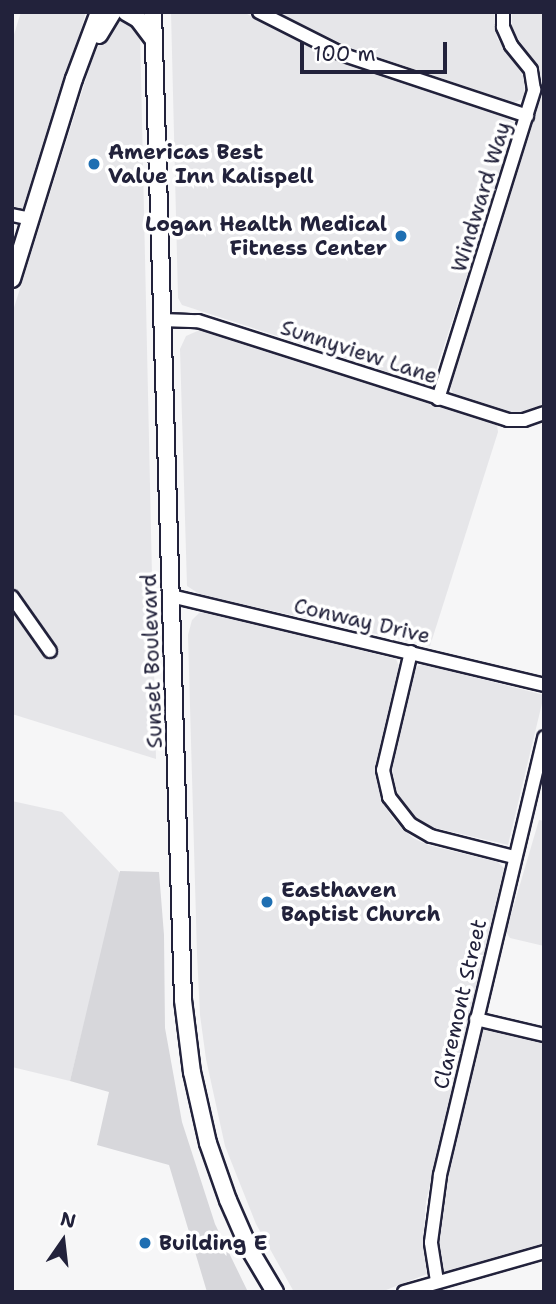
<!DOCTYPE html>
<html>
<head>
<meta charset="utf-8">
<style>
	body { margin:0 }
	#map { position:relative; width:556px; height:1304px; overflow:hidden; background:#f6f6f7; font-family:"Shantell Sans",sans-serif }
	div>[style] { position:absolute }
	.built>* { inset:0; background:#e6e6e9 }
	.green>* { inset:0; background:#d7d7db }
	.roads { filter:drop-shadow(2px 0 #22223b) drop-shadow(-2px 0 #22223b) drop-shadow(0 2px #22223b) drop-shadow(0 -2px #22223b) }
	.minor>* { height:12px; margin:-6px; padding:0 6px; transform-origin:6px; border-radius:6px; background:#fff }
	.major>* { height:16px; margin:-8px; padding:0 8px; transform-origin:8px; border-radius:8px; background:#fff }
	.dots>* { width:19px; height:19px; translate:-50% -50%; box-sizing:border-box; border:4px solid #fff; border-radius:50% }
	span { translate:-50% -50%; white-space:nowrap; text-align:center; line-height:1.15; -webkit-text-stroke:7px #fff; paint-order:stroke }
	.poi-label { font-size:21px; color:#22223b; font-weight:700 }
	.left { translate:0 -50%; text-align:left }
	.right { translate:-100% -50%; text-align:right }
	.street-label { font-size:21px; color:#22223b }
	.frame { position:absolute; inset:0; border:14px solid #22223b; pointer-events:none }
	.north { position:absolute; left:28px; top:1206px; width:70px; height:70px; -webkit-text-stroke:5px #fff; paint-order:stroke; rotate:14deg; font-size:19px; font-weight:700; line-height:28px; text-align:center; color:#22223b }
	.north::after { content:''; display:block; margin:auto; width:24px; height:32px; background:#22223b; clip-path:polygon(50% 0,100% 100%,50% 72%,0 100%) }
	.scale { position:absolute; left:300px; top:42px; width:147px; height:32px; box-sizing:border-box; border:4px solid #22223b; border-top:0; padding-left:9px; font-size:21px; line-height:24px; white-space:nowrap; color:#22223b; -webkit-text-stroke:5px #fff; paint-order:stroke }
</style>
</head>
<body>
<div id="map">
	<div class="built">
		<i style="clip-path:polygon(21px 12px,86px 12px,24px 225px,12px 216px,12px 41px)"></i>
		<i style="clip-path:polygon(171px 12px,243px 12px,341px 61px,507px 118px,514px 123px,514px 131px,431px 386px,182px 305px,178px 298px)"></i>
		<i style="clip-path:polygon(277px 12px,494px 12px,497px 38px,525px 78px,524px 98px,514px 103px,351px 48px)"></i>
		<i style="clip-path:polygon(512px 12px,544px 12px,544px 404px,520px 413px,497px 410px,454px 395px,450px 387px,541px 97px,538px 67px,512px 30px)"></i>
		<i style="clip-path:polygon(125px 18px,140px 29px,156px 759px,12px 714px,12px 314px,91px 63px,107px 25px)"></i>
		<i style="clip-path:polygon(202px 329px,497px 425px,498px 432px,430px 646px,201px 595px,187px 586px,180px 349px,186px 336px)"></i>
		<i style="clip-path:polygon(208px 612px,396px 659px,399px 666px,375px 768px,382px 802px,394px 820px,413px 838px,428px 845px,498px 862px,504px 868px,426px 1202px,423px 1242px,427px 1274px,381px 1292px,294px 1292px,256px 1224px,225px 1146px,206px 1059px,200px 1015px,197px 954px,188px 635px,192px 620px,199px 613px)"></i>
		<i style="clip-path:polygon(422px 664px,544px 695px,508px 845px,427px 826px,408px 813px,396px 792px,392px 768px,416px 667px)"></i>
		<i style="clip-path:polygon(12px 801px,62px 812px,121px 874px,70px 1081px,12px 1067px)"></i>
		<i style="clip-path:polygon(539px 820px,544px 821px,544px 946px,510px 938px,506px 932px)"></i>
		<i style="clip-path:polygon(481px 1027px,544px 1040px,544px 1247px,463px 1270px,444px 1272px,438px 1242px,441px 1206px)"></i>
	</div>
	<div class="green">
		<i style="clip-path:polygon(120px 871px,159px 872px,164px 935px,165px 1028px,182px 1122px,215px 1224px,248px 1292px,207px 1292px,169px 1165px,97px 1145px,109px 1092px,70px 1081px)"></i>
	</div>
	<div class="roads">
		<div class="minor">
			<i style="left:259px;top:12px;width:95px;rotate:26.8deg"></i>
			<i style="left:344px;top:55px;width:193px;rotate:18.4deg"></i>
			<i style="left:12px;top:215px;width:19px;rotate:12deg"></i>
			<i style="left:161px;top:320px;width:37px;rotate:2deg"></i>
			<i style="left:198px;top:321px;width:325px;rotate:17.7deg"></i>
			<i style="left:508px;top:420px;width:16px"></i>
			<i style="left:524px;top:420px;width:21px;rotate:-19deg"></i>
			<i style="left:438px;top:399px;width:324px;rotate:-72.7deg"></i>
			<i style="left:534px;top:90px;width:20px;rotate:-99deg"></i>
			<i style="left:531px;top:70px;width:32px;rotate:-129deg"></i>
			<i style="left:511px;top:45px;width:20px;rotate:-114deg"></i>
			<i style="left:503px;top:27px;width:15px;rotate:-90deg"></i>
			<i style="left:171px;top:596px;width:383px;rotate:13.4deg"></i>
			<i style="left:12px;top:597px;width:66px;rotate:54.9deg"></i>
			<i style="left:411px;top:652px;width:121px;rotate:103.3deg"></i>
			<i style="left:383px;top:770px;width:28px;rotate:77deg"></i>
			<i style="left:389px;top:797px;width:34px;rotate:52deg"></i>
			<i style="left:410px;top:824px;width:24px;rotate:30deg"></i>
			<i style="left:431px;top:836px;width:86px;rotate:14.2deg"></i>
			<i style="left:476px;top:1019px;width:70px;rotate:13.2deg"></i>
			<i style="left:437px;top:1281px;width:39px;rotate:-99deg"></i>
			<i style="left:431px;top:1242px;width:68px;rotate:-82.3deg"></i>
			<i style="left:440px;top:1175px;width:450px;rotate:-76.6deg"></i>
			<i style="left:404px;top:1292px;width:146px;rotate:-15.9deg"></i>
		</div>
		<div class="major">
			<i style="left:126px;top:12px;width:14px;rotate:30deg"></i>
			<i style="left:138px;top:19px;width:26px;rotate:53deg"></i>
			<i style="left:153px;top:12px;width:988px;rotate:88.26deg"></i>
			<i style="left:183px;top:1000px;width:73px;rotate:82.9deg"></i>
			<i style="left:192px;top:1072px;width:73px;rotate:77.3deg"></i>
			<i style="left:208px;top:1143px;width:60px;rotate:70.7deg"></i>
			<i style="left:228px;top:1200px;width:55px;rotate:66.3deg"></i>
			<i style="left:250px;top:1250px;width:49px;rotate:59.2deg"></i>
			<i style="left:99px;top:35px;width:27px;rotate:-59deg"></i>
			<i style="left:12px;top:279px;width:209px;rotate:-72.8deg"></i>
			<i style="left:74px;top:79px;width:72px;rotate:-69.5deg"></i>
		</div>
	</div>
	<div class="dots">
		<i style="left:94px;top:164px;background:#1f6fb2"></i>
		<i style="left:401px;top:236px;background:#1f6fb2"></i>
		<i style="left:267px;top:902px;background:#1f6fb2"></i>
		<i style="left:145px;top:1243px;background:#1f6fb2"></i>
	</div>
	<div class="poi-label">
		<span class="left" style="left:108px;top:164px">Americas Best<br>Value Inn Kalispell</span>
		<span class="right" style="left:387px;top:236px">Logan Health Medical<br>Fitness Center</span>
		<span class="left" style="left:281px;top:902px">Easthaven<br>Baptist Church</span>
		<span class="left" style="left:159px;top:1243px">Building E</span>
	</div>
	<div class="street-label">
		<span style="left:481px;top:197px;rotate:-73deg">Windward Way</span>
		<span style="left:359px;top:352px;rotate:18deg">Sunnyview Lane</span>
		<span style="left:362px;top:621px;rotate:13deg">Conway Drive</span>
		<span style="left:152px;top:661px;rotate:-92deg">Sunset Boulevard</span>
		<span style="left:460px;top:1004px;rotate:-77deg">Claremont Street</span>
	</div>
	<div class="frame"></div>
	<div class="north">N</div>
	<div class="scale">100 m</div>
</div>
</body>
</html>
